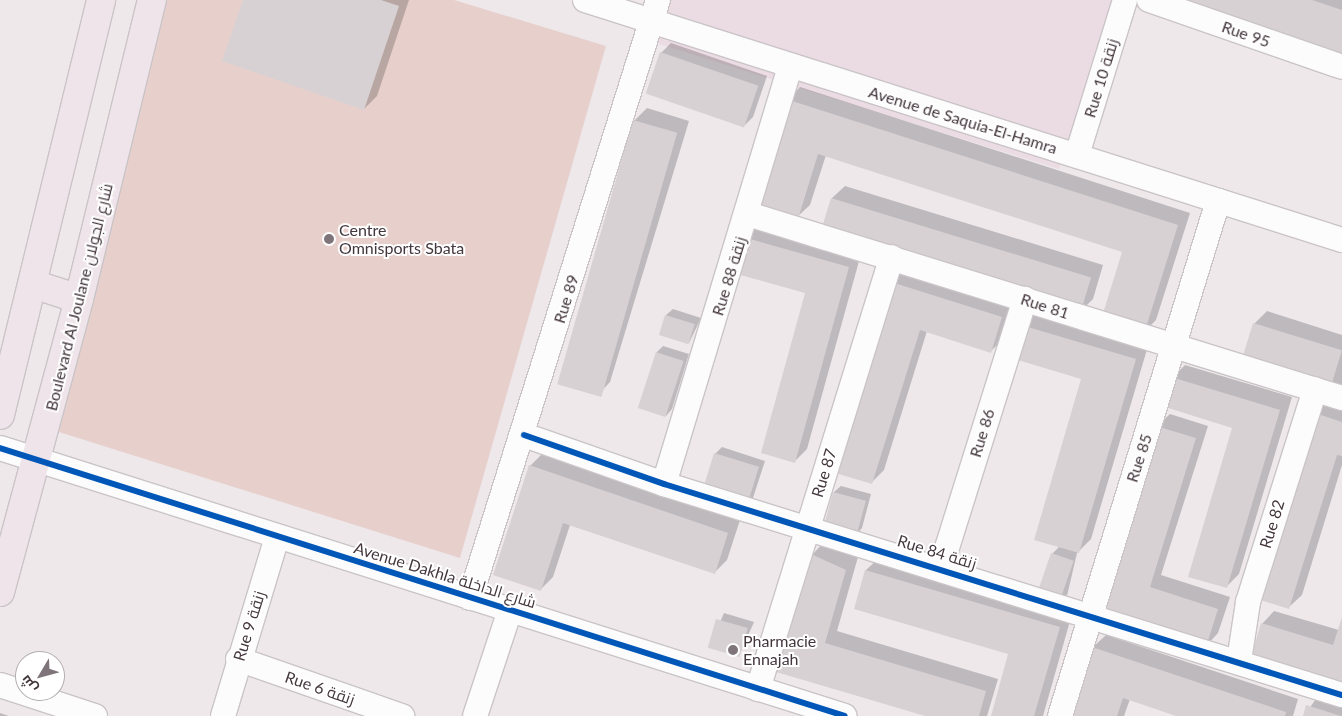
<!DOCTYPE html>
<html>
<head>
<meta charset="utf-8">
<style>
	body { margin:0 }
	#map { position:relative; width:1342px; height:716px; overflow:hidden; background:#eee8eb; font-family:Lato,Cairo,sans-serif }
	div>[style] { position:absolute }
	.education>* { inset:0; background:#ebdbe3 }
	.green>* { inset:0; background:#e7d0cc }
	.shadow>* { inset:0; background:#0003 }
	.building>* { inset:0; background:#d7d1d4; transform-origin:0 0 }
	.roads { filter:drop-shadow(1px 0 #cac4c7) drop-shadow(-1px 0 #cac4c7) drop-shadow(0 1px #cac4c7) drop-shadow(0 -1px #cac4c7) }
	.minor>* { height:24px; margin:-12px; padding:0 12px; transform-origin:12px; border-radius:12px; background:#fcfcfc }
	.major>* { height:28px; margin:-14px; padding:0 14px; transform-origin:14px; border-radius:14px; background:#efe4e9 }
	.cycleway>* { height:6px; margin:-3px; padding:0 3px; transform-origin:3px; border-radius:3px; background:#0057b8 }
	.dots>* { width:14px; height:14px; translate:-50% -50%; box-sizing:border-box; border:2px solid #fff; border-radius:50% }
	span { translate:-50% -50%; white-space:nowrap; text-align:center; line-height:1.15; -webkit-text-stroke:4px #fff; paint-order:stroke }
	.street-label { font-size:16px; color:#43363d }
	.poi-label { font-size:16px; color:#43363d }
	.left { translate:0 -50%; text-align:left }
	.north { position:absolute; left:15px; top:651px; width:50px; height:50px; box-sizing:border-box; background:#fff; border:1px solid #b4afb1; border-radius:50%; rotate:233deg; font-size:14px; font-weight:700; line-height:20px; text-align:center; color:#43363d }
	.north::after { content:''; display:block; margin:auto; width:18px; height:22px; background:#7f747a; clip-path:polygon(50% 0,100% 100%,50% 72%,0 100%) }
</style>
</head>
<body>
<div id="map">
	<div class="education">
		<i style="clip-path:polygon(654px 0,1114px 0,1059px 169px,643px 39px)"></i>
	</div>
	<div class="green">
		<i style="clip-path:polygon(166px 0,454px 0,606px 46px,460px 558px,59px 432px)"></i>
	</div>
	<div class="shadow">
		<i style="clip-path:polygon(244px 0,409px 0,377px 96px,364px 109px)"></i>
		<i style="clip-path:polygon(1181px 0,1342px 0,1342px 55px)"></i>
		<i style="clip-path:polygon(671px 43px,767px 76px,753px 117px,743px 127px,661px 53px)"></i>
		<i style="clip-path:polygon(800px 87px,1190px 213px,1156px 320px,1144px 332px,1124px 251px,826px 155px,810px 205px,797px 217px,787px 100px)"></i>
		<i style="clip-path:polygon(647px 108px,689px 121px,610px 382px,598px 395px,634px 121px)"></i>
		<i style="clip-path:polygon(845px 186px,1103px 265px,1093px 299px,1081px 311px,822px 232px,832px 198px)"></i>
		<i style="clip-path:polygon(757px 225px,861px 254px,807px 449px,795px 461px,807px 293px,744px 238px)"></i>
		<i style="clip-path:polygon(902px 269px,1014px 304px,1004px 338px,991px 351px,927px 331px,884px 470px,871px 483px,889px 282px)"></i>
		<i style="clip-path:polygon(673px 309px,701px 318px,689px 343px,666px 315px)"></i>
		<i style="clip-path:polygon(1267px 311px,1342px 335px,1342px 392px,1254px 324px)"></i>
		<i style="clip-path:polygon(1035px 313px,1148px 346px,1091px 539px,1077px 553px,1067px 596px,1060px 602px,1052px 554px,1060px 546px,1083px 378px,1022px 326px)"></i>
		<i style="clip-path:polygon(663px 346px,689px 354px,672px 409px,666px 416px,657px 352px)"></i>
		<i style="clip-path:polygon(1185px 365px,1292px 397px,1239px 574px,1226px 587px,1234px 427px,1172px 378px)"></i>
		<i style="clip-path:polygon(1322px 399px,1342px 405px,1342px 465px,1302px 595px,1289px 607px,1252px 596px)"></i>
		<i style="clip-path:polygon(1170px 414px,1208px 426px,1161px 575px,1230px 597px,1218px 633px,1206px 646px,1098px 612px,1157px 426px)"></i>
		<i style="clip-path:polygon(722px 447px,765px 461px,752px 501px,746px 508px,715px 454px)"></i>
		<i style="clip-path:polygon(543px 453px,740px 520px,727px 560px,714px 573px,570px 525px,553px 577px,540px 590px,530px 466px)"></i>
		<i style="clip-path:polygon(841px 486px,871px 494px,862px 528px,856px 535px,825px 527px,834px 492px)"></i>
		<i style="clip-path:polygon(824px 542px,858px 557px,837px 631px,998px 679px,987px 716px,930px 716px,774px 671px,812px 555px)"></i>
		<i style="clip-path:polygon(879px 558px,1072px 614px,1043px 716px,992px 716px,1010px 653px,856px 608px,866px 570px)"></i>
		<i style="clip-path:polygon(1274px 611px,1339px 630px,1342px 620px,1342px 690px,1262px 624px)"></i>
		<i style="clip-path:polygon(724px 613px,754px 622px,739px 656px,709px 647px)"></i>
		<i style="clip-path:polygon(1106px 635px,1298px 699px,1293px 716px,1179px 716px,1130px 699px,1124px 716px,1070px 716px,1093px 647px)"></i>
		<i style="clip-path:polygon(1320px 693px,1342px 700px,1342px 716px,1304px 716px)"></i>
		<i style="clip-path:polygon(0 713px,9px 716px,0 716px)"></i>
	</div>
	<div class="building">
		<i style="clip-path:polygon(243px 0,381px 0,399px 6px,364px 110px,222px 61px)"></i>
		<i style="clip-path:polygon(1178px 0,1312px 0,1342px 10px,1342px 56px)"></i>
		<i style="left:660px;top:52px;width:104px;height:44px;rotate:19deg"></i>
		<i style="clip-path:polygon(786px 99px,1178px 225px,1144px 334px,1101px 320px,1122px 252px,818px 154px,798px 219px,753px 204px)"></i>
		<i style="left:633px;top:120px;width:46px;height:275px;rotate:16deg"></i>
		<i style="left:831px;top:198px;width:272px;height:35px;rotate:17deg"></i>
		<i style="clip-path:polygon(743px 237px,849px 267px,795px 463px,761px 453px,805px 293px,733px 273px)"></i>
		<i style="clip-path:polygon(888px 281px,1002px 317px,991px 353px,920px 330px,872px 484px,829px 471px)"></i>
		<i style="left:665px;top:315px;width:31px;height:21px;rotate:17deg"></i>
		<i style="left:1253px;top:323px;width:93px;height:41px;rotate:17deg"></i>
		<i style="clip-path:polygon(1021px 325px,1136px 359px,1079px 553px,1034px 540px,1081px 379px,1011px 358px)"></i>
		<i style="left:656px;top:352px;width:29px;height:59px;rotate:18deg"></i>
		<i style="clip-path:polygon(1171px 377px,1280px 410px,1227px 588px,1188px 577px,1232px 428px,1162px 406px)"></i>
		<i style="clip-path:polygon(1309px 411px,1342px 422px,1342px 456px,1337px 455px,1289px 609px,1251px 597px)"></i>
		<i style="clip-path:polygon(1156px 426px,1196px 438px,1150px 587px,1218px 609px,1206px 647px,1097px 613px)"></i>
		<i style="left:714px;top:453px;width:47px;height:44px;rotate:17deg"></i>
		<i style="clip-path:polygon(529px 465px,728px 533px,715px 574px,563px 523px,541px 591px,493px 575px)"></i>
		<i style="left:833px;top:492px;width:34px;height:36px;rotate:15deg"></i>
		<i style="left:1051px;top:553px;width:24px;height:45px;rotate:19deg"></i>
		<i style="clip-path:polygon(811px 554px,846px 570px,825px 643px,986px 691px,979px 716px,925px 716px,773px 671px)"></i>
		<i style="clip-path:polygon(865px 570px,1060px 627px,1034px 716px,991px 716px,1008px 654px,854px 609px)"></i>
		<i style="clip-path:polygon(1342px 617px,1342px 692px,1249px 664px,1261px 623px,1333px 645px)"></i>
		<i style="left:716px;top:619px;width:33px;height:30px;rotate:16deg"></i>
		<i style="clip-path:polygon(1092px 647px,1286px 712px,1285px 716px,1176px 716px,1123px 698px,1117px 716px,1069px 716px)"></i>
		<i style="clip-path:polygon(1306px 705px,1341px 716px,1303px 716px)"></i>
	</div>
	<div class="roads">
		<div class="minor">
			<i style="left:585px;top:0;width:794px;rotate:17.59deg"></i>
			<i style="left:1149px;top:0;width:204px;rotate:19.1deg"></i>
			<i style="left:1077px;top:155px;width:162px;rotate:-72.8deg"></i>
			<i style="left:748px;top:214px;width:622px;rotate:17.21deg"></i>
			<i style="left:524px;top:435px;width:148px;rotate:19.3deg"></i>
			<i style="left:664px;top:484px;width:710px;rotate:17.29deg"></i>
			<i style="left:0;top:448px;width:886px;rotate:17.6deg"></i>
			<i style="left:664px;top:484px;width:437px;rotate:-73.2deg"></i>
			<i style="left:941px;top:567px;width:281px;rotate:-72.6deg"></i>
			<i style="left:470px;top:598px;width:627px;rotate:-72.55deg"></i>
			<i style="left:238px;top:659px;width:174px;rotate:19.2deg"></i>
			<i style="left:1239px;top:661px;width:60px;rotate:-81.3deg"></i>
			<i style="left:1248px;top:602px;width:223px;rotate:-72.5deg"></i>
			<i style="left:0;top:685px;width:100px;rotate:18.1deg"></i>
			<i style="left:758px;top:689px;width:452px;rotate:-72.8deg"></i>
			<i style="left:223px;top:716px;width:187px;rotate:-73.2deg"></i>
			<i style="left:475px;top:716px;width:112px;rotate:-71.7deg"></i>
			<i style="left:1060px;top:716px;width:539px;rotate:-72.94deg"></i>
		</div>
		<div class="major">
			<i style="left:33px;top:284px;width:48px;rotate:18.1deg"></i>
			<i style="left:0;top:415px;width:427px;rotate:-76.3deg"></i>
			<i style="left:0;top:592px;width:303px;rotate:-74.9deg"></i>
			<i style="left:79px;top:299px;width:308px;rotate:-76.3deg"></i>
		</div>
	</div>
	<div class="cycleway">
		<i style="left:524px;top:435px;width:148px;rotate:19.3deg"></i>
		<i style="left:664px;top:484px;width:710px;rotate:17.29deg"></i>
		<i style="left:0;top:448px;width:886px;rotate:17.6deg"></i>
	</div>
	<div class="dots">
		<i style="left:329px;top:239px;background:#7f747a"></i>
		<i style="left:733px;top:650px;background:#7f747a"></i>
	</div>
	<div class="street-label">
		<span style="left:1246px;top:34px;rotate:19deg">Rue 95</span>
		<span style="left:1101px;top:78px;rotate:-73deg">Rue 10 زنقة</span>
		<span style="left:963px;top:120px;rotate:17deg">Avenue de Saquia-El-Hamra</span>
		<span style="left:729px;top:276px;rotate:-73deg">Rue 88 زنقة</span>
		<span style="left:79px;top:297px;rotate:-76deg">Boulevard Al Joulane شارع الجولان</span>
		<span style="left:566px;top:299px;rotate:-73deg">Rue 89</span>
		<span style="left:1045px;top:306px;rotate:18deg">Rue 81</span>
		<span style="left:982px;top:433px;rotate:-73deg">Rue 86</span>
		<span style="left:1139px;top:458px;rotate:-72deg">Rue 85</span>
		<span style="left:824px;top:473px;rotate:-73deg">Rue 87</span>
		<span style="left:1272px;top:524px;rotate:-73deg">Rue 82</span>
		<span style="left:937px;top:552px;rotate:17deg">Rue 84 زنقة</span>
		<span style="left:445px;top:575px;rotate:17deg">Avenue Dakhla شارع الداخلة</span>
		<span style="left:249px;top:626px;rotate:-73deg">Rue 9 زنقة</span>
		<span style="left:320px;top:688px;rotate:19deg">Rue 6 زنقة</span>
	</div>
	<div class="poi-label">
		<span class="left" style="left:339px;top:239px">Centre<br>Omnisports Sbata</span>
		<span class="left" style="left:743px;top:650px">Pharmacie<br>Ennajah</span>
	</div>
	<div class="north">ش</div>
</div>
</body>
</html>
